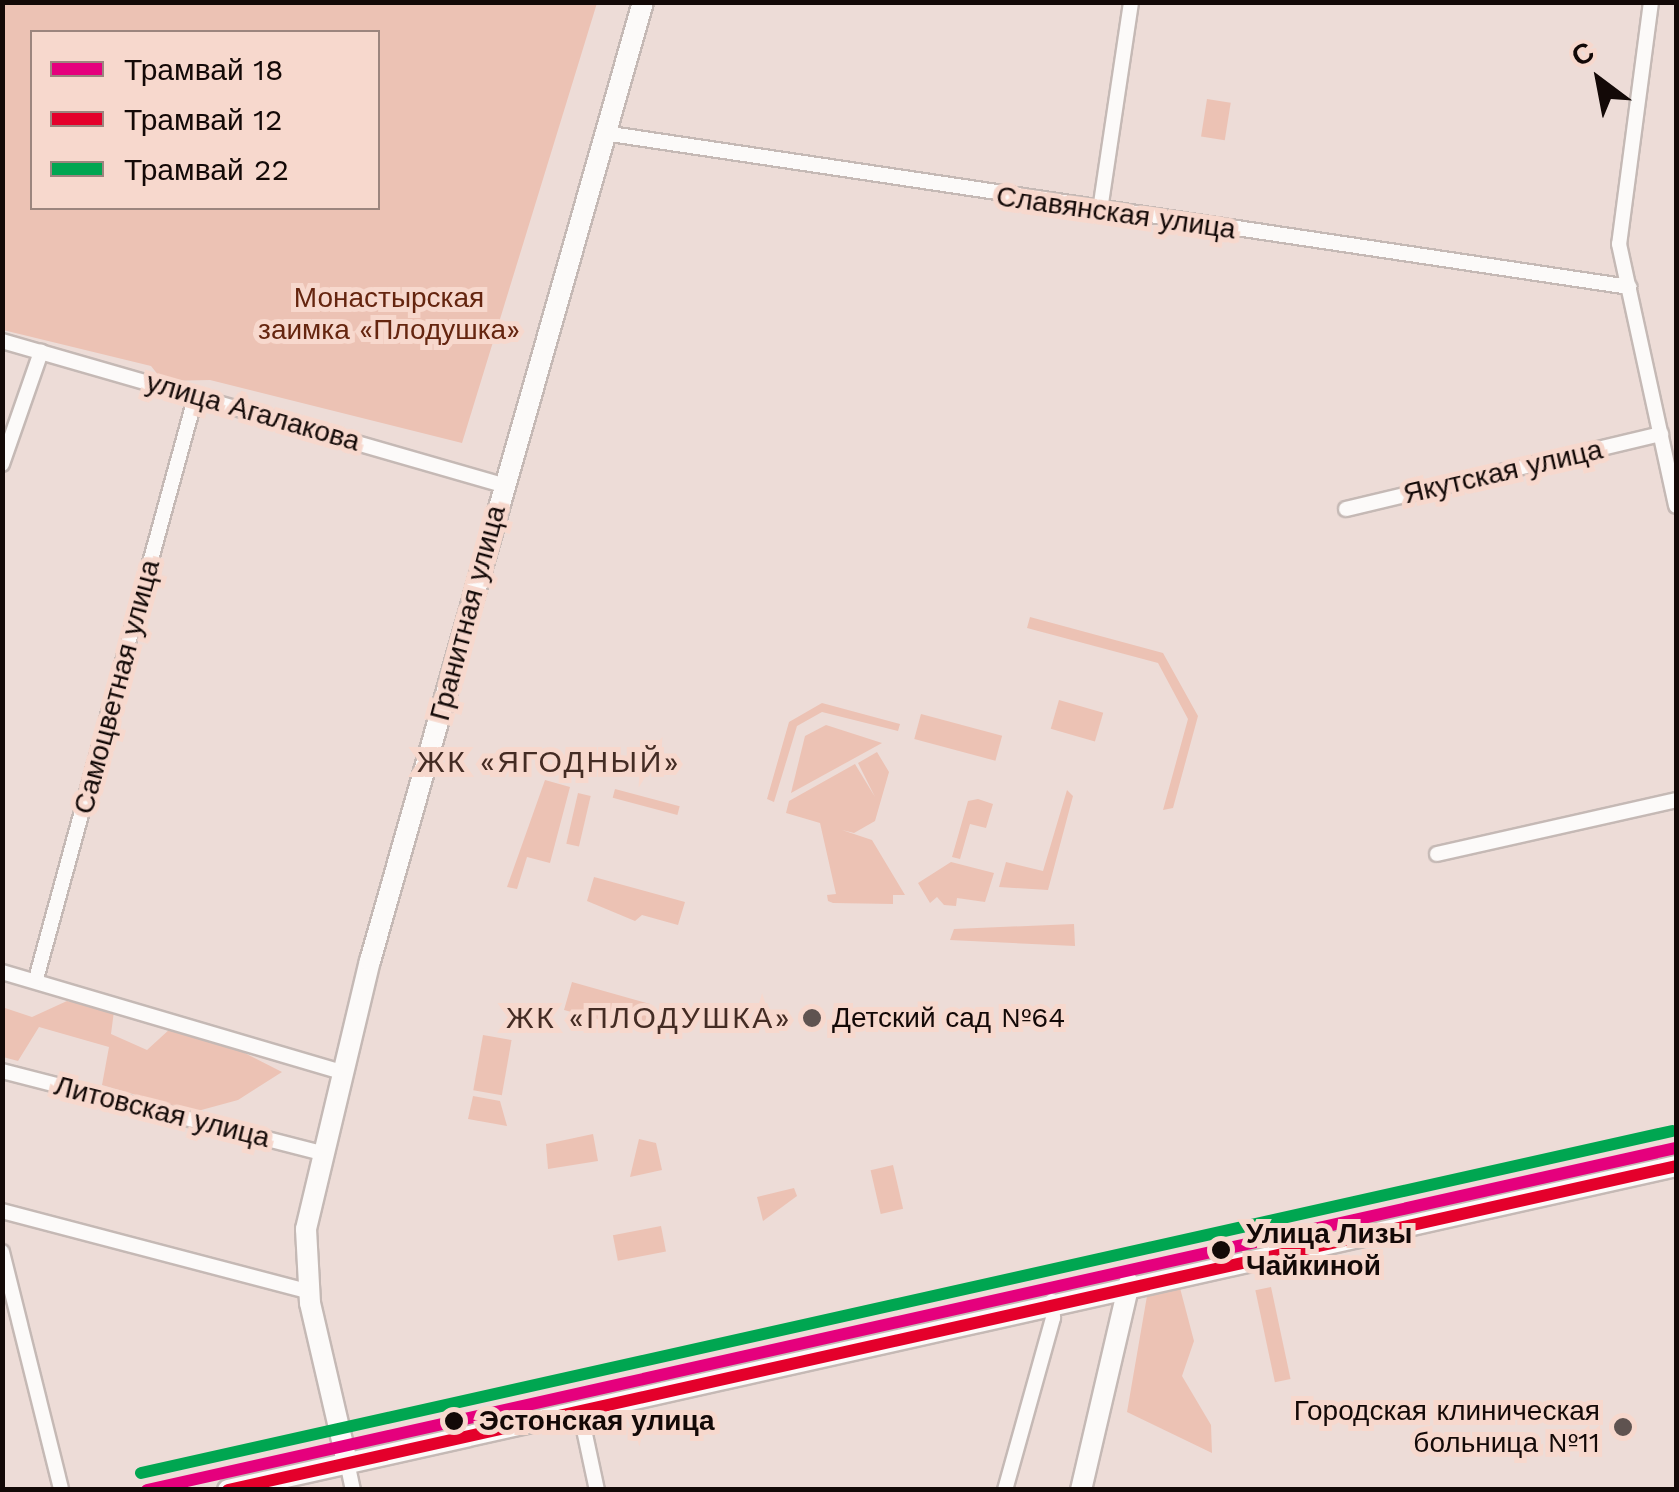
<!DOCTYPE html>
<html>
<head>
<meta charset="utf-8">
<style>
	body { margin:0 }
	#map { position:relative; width:1679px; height:1492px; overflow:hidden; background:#eddcd7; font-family:"Work Sans",sans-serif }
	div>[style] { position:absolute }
	.green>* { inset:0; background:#ecc2b4; transform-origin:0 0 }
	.roads { filter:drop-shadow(2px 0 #c5b9b5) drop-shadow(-2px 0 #c5b9b5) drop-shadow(0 2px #c5b9b5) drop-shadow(0 -2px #c5b9b5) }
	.street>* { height:14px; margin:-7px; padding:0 7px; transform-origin:7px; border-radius:7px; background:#fcfaf9 }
	.secondary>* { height:20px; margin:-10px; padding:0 10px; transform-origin:10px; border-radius:10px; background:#fcfaf9 }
	.tram-1>* { height:12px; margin:-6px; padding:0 6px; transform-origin:6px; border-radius:6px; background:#e5007d }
	.tram-2>* { height:12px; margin:-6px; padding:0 6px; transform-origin:6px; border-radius:6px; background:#e4002b }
	.tram-3>* { height:12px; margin:-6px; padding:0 6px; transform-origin:6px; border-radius:6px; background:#00a651 }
	.dots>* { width:28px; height:28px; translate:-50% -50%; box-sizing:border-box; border:5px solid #f7d8cd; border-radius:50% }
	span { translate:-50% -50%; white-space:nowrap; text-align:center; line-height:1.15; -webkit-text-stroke:10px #f7d8cd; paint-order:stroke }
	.street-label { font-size:28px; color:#130907 }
	.park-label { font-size:28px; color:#65250f }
	.poi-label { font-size:28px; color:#130907 }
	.left { translate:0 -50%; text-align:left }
	.right { translate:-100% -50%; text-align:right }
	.stop-label { font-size:28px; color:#130907; font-weight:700 }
	.neighbourhood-label { font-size:30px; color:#442c24; letter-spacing:2.5px }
	.frame { position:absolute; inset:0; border:5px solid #130907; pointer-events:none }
	.legend { position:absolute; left:30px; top:30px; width:350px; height:180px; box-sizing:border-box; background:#f7d8cd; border:2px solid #9c857e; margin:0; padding:12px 18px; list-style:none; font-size:30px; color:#130907 }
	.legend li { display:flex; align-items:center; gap:20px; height:50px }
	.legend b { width:50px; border:2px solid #9c857e }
	.north { position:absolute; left:1549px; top:30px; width:100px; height:100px; -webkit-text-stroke:8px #f7d8cd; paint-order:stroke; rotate:328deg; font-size:28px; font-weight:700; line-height:40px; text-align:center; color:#130907 }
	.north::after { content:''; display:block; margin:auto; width:35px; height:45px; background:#130907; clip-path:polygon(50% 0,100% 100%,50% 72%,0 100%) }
</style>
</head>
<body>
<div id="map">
	<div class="green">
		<i style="clip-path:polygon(evenodd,2px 3px,597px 3px,462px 443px,210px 380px,163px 381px,151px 366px,3px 330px,2px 3px,32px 32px,378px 32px,378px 208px,32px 208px,32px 32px)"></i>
		<i style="left:1207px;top:99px;width:24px;height:38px;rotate:9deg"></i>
		<i style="clip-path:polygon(1030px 617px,1163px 653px,1198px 716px,1173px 808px,1163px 810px,1188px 719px,1158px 663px,1027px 628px)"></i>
		<i style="left:1059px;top:700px;width:46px;height:30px;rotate:16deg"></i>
		<i style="clip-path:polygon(822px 703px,900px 724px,898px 731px,822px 712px,797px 726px,774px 802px,767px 799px,789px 722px)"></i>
		<i style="left:921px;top:714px;width:84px;height:26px;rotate:15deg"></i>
		<i style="clip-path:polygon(826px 725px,882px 743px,791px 793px,805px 736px)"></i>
		<i style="clip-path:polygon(877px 752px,889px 772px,875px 821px,854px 833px,842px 830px,872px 840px,905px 895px,893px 895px,893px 904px,833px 903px,828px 901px,827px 895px,836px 894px,820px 823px,786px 813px,789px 801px,855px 764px,875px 797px,858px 763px)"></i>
		<i style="clip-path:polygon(545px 780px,570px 787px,550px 863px,527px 857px,517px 889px,507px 887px)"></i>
		<i style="left:615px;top:789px;width:67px;height:9px;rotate:15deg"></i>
		<i style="clip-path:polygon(1067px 790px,1073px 796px,1048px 890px,999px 887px,1006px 862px,1043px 871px)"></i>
		<i style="left:578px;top:793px;width:13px;height:52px;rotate:13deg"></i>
		<i style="clip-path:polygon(978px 799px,993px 804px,986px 828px,970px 824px,960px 859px,952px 857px,968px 801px)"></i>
		<i style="clip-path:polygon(951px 862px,994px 873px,985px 902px,957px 898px,956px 906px,944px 905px,937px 897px,930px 903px,918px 883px)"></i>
		<i style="clip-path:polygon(594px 877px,685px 902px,678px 925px,642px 915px,635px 921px,587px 901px)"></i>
		<i style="clip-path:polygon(1074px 924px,1075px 946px,950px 940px,954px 929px)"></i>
		<i style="clip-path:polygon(572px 982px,650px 1004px,645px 1022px,601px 1010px,598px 1019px,564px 1010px)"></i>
		<i style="clip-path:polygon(67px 1001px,114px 1011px,111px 1034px,147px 1050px,171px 1028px,219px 1040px,282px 1072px,238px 1100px,194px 1112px,102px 1085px,109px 1047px,39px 1027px,18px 1061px,3px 1057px,2px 1007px,32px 1017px)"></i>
		<i style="left:483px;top:1035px;width:29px;height:56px;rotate:10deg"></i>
		<i style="clip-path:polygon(473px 1096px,500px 1101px,507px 1126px,468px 1119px)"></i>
		<i style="clip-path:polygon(593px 1134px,598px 1161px,548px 1169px,546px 1144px)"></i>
		<i style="clip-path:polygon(639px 1139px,656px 1143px,662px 1170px,630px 1177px)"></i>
		<i style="left:893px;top:1165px;width:45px;height:23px;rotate:77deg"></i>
		<i style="clip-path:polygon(794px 1188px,797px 1196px,763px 1221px,757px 1197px)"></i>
		<i style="left:661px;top:1226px;width:26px;height:49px;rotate:79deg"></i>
		<i style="left:1271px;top:1287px;width:94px;height:16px;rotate:78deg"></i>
		<i style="clip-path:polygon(1180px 1288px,1194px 1341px,1182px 1376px,1211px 1425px,1212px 1453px,1127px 1412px,1147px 1296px)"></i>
	</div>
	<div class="roads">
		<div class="street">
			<i style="left:1651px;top:2px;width:244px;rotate:97.5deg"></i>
			<i style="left:1619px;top:244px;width:268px;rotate:77.7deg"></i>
			<i style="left:604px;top:133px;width:1037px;rotate:8.54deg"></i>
			<i style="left:1100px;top:210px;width:210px;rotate:-81.5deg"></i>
			<i style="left:2px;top:341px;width:521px;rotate:16.04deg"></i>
			<i style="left:2px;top:464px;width:119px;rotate:-70.8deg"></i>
			<i style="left:1346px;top:509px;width:324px;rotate:-13.4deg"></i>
			<i style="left:1437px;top:854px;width:245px;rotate:-12.7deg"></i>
			<i style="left:2px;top:972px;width:354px;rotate:16.4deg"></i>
			<i style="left:36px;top:979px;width:606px;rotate:-74.68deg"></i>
			<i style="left:2px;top:1071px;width:330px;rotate:14.4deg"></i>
			<i style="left:2px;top:1211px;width:316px;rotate:14.7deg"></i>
			<i style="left:2px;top:1252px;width:243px;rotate:76deg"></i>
			<i style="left:580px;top:1411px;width:81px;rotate:77.9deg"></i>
			<i style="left:347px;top:1462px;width:29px;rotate:78deg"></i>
			<i style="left:1005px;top:1490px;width:179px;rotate:-74.4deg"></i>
			<i style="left:1053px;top:1318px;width:17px;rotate:-93deg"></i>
		</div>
		<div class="secondary">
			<i style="left:347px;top:1462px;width:163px;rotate:-103.1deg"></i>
			<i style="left:310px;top:1303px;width:74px;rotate:-93.1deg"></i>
			<i style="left:306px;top:1229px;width:276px;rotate:-76.6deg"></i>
			<i style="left:370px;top:961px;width:997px;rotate:-74.11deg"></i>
			<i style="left:228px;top:1490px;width:1484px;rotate:-12.61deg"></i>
			<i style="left:1081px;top:1490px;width:212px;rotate:-76.9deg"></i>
		</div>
	</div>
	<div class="tram-1">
		<i style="left:147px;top:1490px;width:1567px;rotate:-12.61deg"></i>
	</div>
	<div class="tram-2">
		<i style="left:228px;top:1490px;width:1484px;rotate:-12.61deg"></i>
	</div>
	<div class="tram-3">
		<i style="left:141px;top:1473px;width:1569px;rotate:-12.59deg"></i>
	</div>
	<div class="dots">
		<i style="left:812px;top:1018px;background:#5f5350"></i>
		<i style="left:1221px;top:1250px;background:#130907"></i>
		<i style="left:454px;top:1421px;background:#130907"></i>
		<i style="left:1623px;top:1427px;background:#5f5350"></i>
	</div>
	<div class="street-label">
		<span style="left:1116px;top:213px;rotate:8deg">Славянская улица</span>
		<span style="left:253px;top:412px;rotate:16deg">улица Агалакова</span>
		<span style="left:1503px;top:472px;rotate:-13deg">Якутская улица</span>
		<span style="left:468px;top:613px;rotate:-75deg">Гранитная улица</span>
		<span style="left:117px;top:687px;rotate:-75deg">Самоцветная улица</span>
		<span style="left:162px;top:1112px;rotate:14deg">Литовская улица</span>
	</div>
	<div class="park-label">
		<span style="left:389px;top:314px">Монастырская<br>заимка «Плодушка»</span>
	</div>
	<div class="poi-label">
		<span class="left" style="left:832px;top:1018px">Детский сад №64</span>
		<span class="right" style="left:1600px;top:1427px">Городская клиническая<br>больница №11</span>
	</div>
	<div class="stop-label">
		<span class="left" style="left:1246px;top:1250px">Улица Лизы<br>Чайкиной</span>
		<span class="left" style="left:479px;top:1421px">Эстонская улица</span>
	</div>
	<div class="neighbourhood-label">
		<span style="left:549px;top:762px">ЖК «ЯГОДНЫЙ»</span>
		<span style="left:649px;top:1018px">ЖК «ПЛОДУШКА»</span>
	</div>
	<div class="frame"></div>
	<ul class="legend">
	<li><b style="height:12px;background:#e5007d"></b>Трамвай 18</li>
	<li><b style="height:12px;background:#e4002b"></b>Трамвай 12</li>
	<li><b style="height:12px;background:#00a651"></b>Трамвай 22</li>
	</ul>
	<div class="north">С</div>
</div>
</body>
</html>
